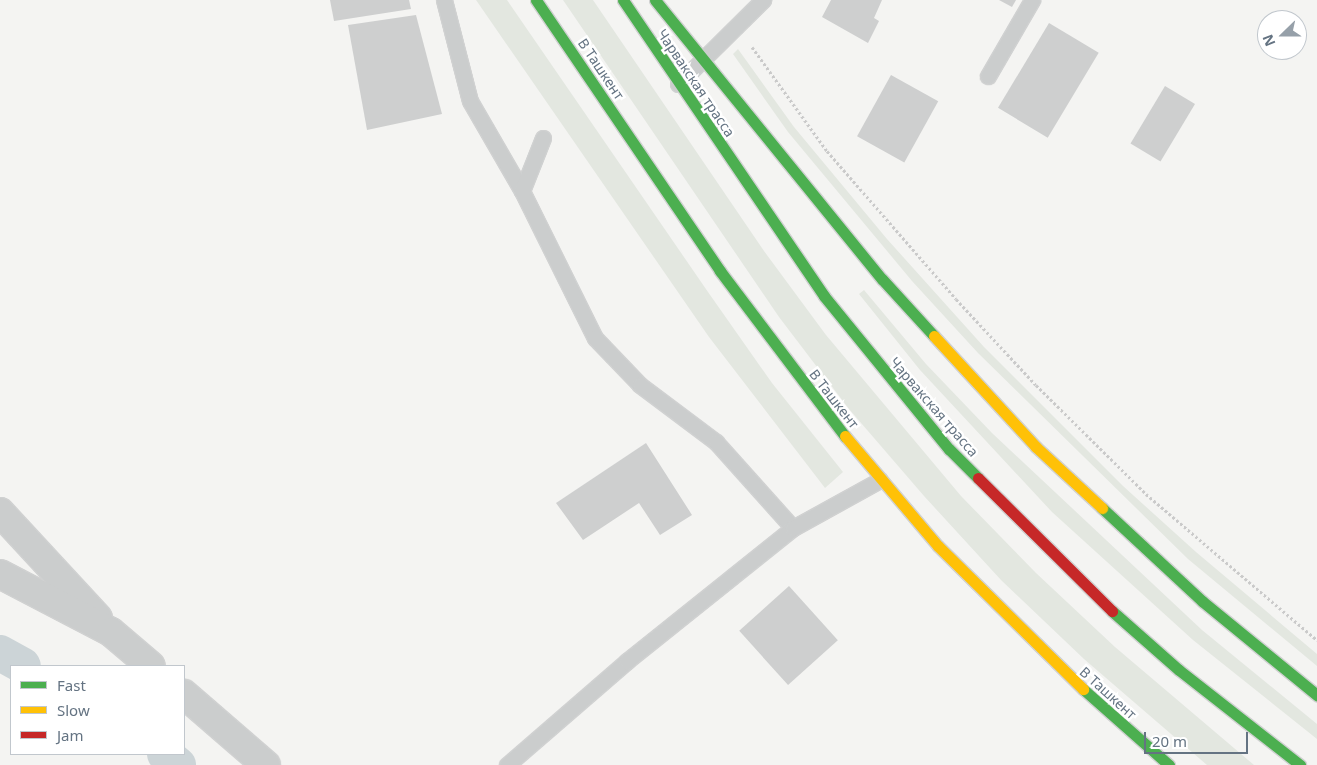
<!DOCTYPE html>
<html>
<head>
<meta charset="utf-8">
<style>
	body { margin:0 }
	#map { position:relative; width:1317px; height:765px; overflow:hidden; background:#f4f4f2; font-family:"Noto Sans",sans-serif }
	div>[style] { position:absolute }
	.green>* { inset:0; background:#e3e7e0 }
	.canal>* { height:36px; margin:-18px; padding:0 18px; transform-origin:18px; border-radius:18px; background:#ccd4d7 }
	.building>* { inset:0; background:#cecfcf; transform-origin:0 0 }
	.path>* { height:3px; margin-top:-1.5px; transform-origin:0; background:repeating-linear-gradient(90deg,#cacaca 0 2.5px,transparent 0 5px) }
	.roads { filter:drop-shadow(1px 0 #d0d1d1) drop-shadow(-1px 0 #d0d1d1) drop-shadow(0 1px #d0d1d1) drop-shadow(0 -1px #d0d1d1) }
	.lane>* { height:15px; margin:-7.5px; padding:0 7.5px; transform-origin:7.5px; border-radius:7.5px; background:#cbcdcd }
	.street>* { height:28px; margin:-14px; padding:0 14px; transform-origin:14px; border-radius:14px; background:#cbcdcd }
	.fast>* { height:11px; margin:-5.5px; padding:0 5.5px; transform-origin:5.5px; border-radius:5.5px; background:#4caf50 }
	.slow>* { height:11px; margin:-5.5px; padding:0 5.5px; transform-origin:5.5px; border-radius:5.5px; background:#ffc107 }
	.jam>* { height:11px; margin:-5.5px; padding:0 5.5px; transform-origin:5.5px; border-radius:5.5px; background:#c62828 }
	span { translate:-50% -50%; white-space:nowrap; text-align:center; line-height:1.15; -webkit-text-stroke:5px #fff; paint-order:stroke }
	.street-label { font-size:14px; color:#647382 }
	.legend { position:absolute; left:10px; top:665px; width:175px; height:90px; box-sizing:border-box; background:#fff; border:1px solid #c1c7cd; margin:0; padding:6px 9px; list-style:none; font-size:15px; color:#647382 }
	.legend li { display:flex; align-items:center; gap:10px; height:25px }
	.legend b { width:25px; border:1px solid #c1c7cd }
	.north { position:absolute; left:1257px; top:10px; width:50px; height:50px; box-sizing:border-box; background:#fff; border:1px solid #c1c7cd; border-radius:50%; rotate:248deg; font-size:14px; font-weight:700; line-height:20px; text-align:center; color:#647382 }
	.north::after { content:''; display:block; margin:auto; width:18px; height:22px; background:#96a0a9; clip-path:polygon(50% 0,100% 100%,50% 72%,0 100%) }
	.scale { position:absolute; left:1144px; top:732px; width:104px; height:22px; box-sizing:border-box; border:2px solid #647382; border-top:0; padding-left:6px; font-size:15px; line-height:18px; white-space:nowrap; color:#647382; -webkit-text-stroke:4px #fff; paint-order:stroke }
</style>
</head>
<body>
<div id="map">
	<div class="green">
		<i style="clip-path:polygon(476px 0,507px 0,708px 292px,772px 383px,843px 472px,825px 488px,709px 337px)"></i>
		<i style="clip-path:polygon(563px 0,593px 0,764px 251px,826px 335px,961px 496px,1036px 573px,1115px 647px,1254px 765px,1207px 765px,1084px 659px,1001px 580px,924px 496px,849px 409px,779px 317px)"></i>
		<i style="clip-path:polygon(738px 49px,794px 127px,887px 239px,984px 347px,1123px 486px,1196px 552px,1317px 654px,1317px 666px,1188px 559px,978px 353px,912px 281px,788px 132px,733px 54px)"></i>
		<i style="clip-path:polygon(864px 290px,926px 364px,992px 433px,1202px 630px,1317px 724px,1317px 739px,1193px 640px,1052px 512px,920px 370px,859px 294px)"></i>
	</div>
	<div class="canal">
		<i style="left:0;top:653px;width:26px;rotate:29deg"></i>
		<i style="left:165px;top:754px;width:17px;rotate:40deg"></i>
	</div>
	<div class="building">
		<i style="clip-path:polygon(330px 0,409px 0,411px 9px,334px 21px)"></i>
		<i style="clip-path:polygon(831px 0,882px 0,874px 18px,879px 21px,868px 43px,822px 17px)"></i>
		<i style="clip-path:polygon(999px 0,1016px 0,1012px 7px)"></i>
		<i style="clip-path:polygon(416px 15px,442px 114px,367px 130px,348px 25px)"></i>
		<i style="left:1049px;top:23px;width:58px;height:99px;rotate:31deg"></i>
		<i style="left:891px;top:75px;width:54px;height:70px;rotate:29deg"></i>
		<i style="left:1165px;top:86px;width:35px;height:67px;rotate:31deg"></i>
		<i style="clip-path:polygon(646px 443px,692px 515px,660px 535px,639px 503px,583px 540px,556px 503px)"></i>
		<i style="left:789px;top:586px;width:73px;height:67px;rotate:48deg"></i>
	</div>
	<div class="path">
		<i style="left:752px;top:47px;width:128px;rotate:54.2deg"></i>
		<i style="left:827px;top:151px;width:196px;rotate:48.9deg"></i>
		<i style="left:956px;top:299px;width:117px;rotate:47.1deg"></i>
		<i style="left:1036px;top:385px;width:155px;rotate:44.7deg"></i>
		<i style="left:1146px;top:494px;width:225px;rotate:40.5deg"></i>
	</div>
	<div class="roads">
		<div class="lane">
			<i style="left:444px;top:0;width:104px;rotate:75.6deg"></i>
			<i style="left:470px;top:101px;width:104px;rotate:60deg"></i>
			<i style="left:522px;top:191px;width:164px;rotate:63.6deg"></i>
			<i style="left:595px;top:338px;width:65px;rotate:46.2deg"></i>
			<i style="left:640px;top:385px;width:95px;rotate:36.9deg"></i>
			<i style="left:716px;top:442px;width:115px;rotate:48.2deg"></i>
			<i style="left:988px;top:76px;width:88px;rotate:-59.9deg"></i>
			<i style="left:678px;top:84px;width:120px;rotate:-44.7deg"></i>
			<i style="left:522px;top:191px;width:57px;rotate:-68.4deg"></i>
			<i style="left:507px;top:765px;width:159px;rotate:-40.9deg"></i>
			<i style="left:627px;top:661px;width:213px;rotate:-38.7deg"></i>
			<i style="left:793px;top:528px;width:99px;rotate:-28.9deg"></i>
		</div>
		<div class="street">
			<i style="left:0;top:512px;width:144px;rotate:47.2deg"></i>
			<i style="left:0;top:574px;width:125px;rotate:27.6deg"></i>
			<i style="left:111px;top:632px;width:52px;rotate:40.4deg"></i>
			<i style="left:184px;top:694px;width:108px;rotate:40.9deg"></i>
		</div>
		<div class="fast">
			<i style="left:536px;top:0;width:328px;rotate:55.8deg"></i>
			<i style="left:720px;top:271px;width:207px;rotate:52.9deg"></i>
			<i style="left:623px;top:0;width:358px;rotate:55.8deg"></i>
			<i style="left:824px;top:296px;width:198px;rotate:50.8deg"></i>
			<i style="left:949px;top:449px;width:41px;rotate:45deg"></i>
			<i style="left:655px;top:0;width:360px;rotate:50.9deg"></i>
			<i style="left:882px;top:279px;width:77px;rotate:47.6deg"></i>
			<i style="left:1102px;top:508px;width:137px;rotate:42.9deg"></i>
			<i style="left:1202px;top:601px;width:149px;rotate:39.3deg"></i>
			<i style="left:1112px;top:611px;width:89px;rotate:41.4deg"></i>
			<i style="left:1179px;top:670px;width:154px;rotate:38.1deg"></i>
			<i style="left:1083px;top:689px;width:115px;rotate:41.5deg"></i>
		</div>
		<div class="slow">
			<i style="left:934px;top:336px;width:151px;rotate:47.4deg"></i>
			<i style="left:1036px;top:447px;width:90px;rotate:42.7deg"></i>
			<i style="left:845px;top:436px;width:144px;rotate:49.8deg"></i>
			<i style="left:938px;top:546px;width:204px;rotate:44.6deg"></i>
		</div>
		<div class="jam">
			<i style="left:978px;top:478px;width:189px;rotate:44.8deg"></i>
		</div>
	</div>
	<div class="street-label">
		<span style="left:601px;top:69px;rotate:56deg">В Ташкент</span>
		<span style="left:696px;top:83px;rotate:56deg">Чарвакская трасса</span>
		<span style="left:834px;top:399px;rotate:52deg">В Ташкент</span>
		<span style="left:934px;top:407px;rotate:49deg">Чарвакская трасса</span>
		<span style="left:1108px;top:693px;rotate:42deg">В Ташкент</span>
	</div>
	<ul class="legend">
	<li><b style="height:6px;background:#4caf50"></b>Fast</li>
	<li><b style="height:6px;background:#ffc107"></b>Slow</li>
	<li><b style="height:6px;background:#c62828"></b>Jam</li>
	</ul>
	<div class="north">N</div>
	<div class="scale">20 m</div>
</div>
</body>
</html>
